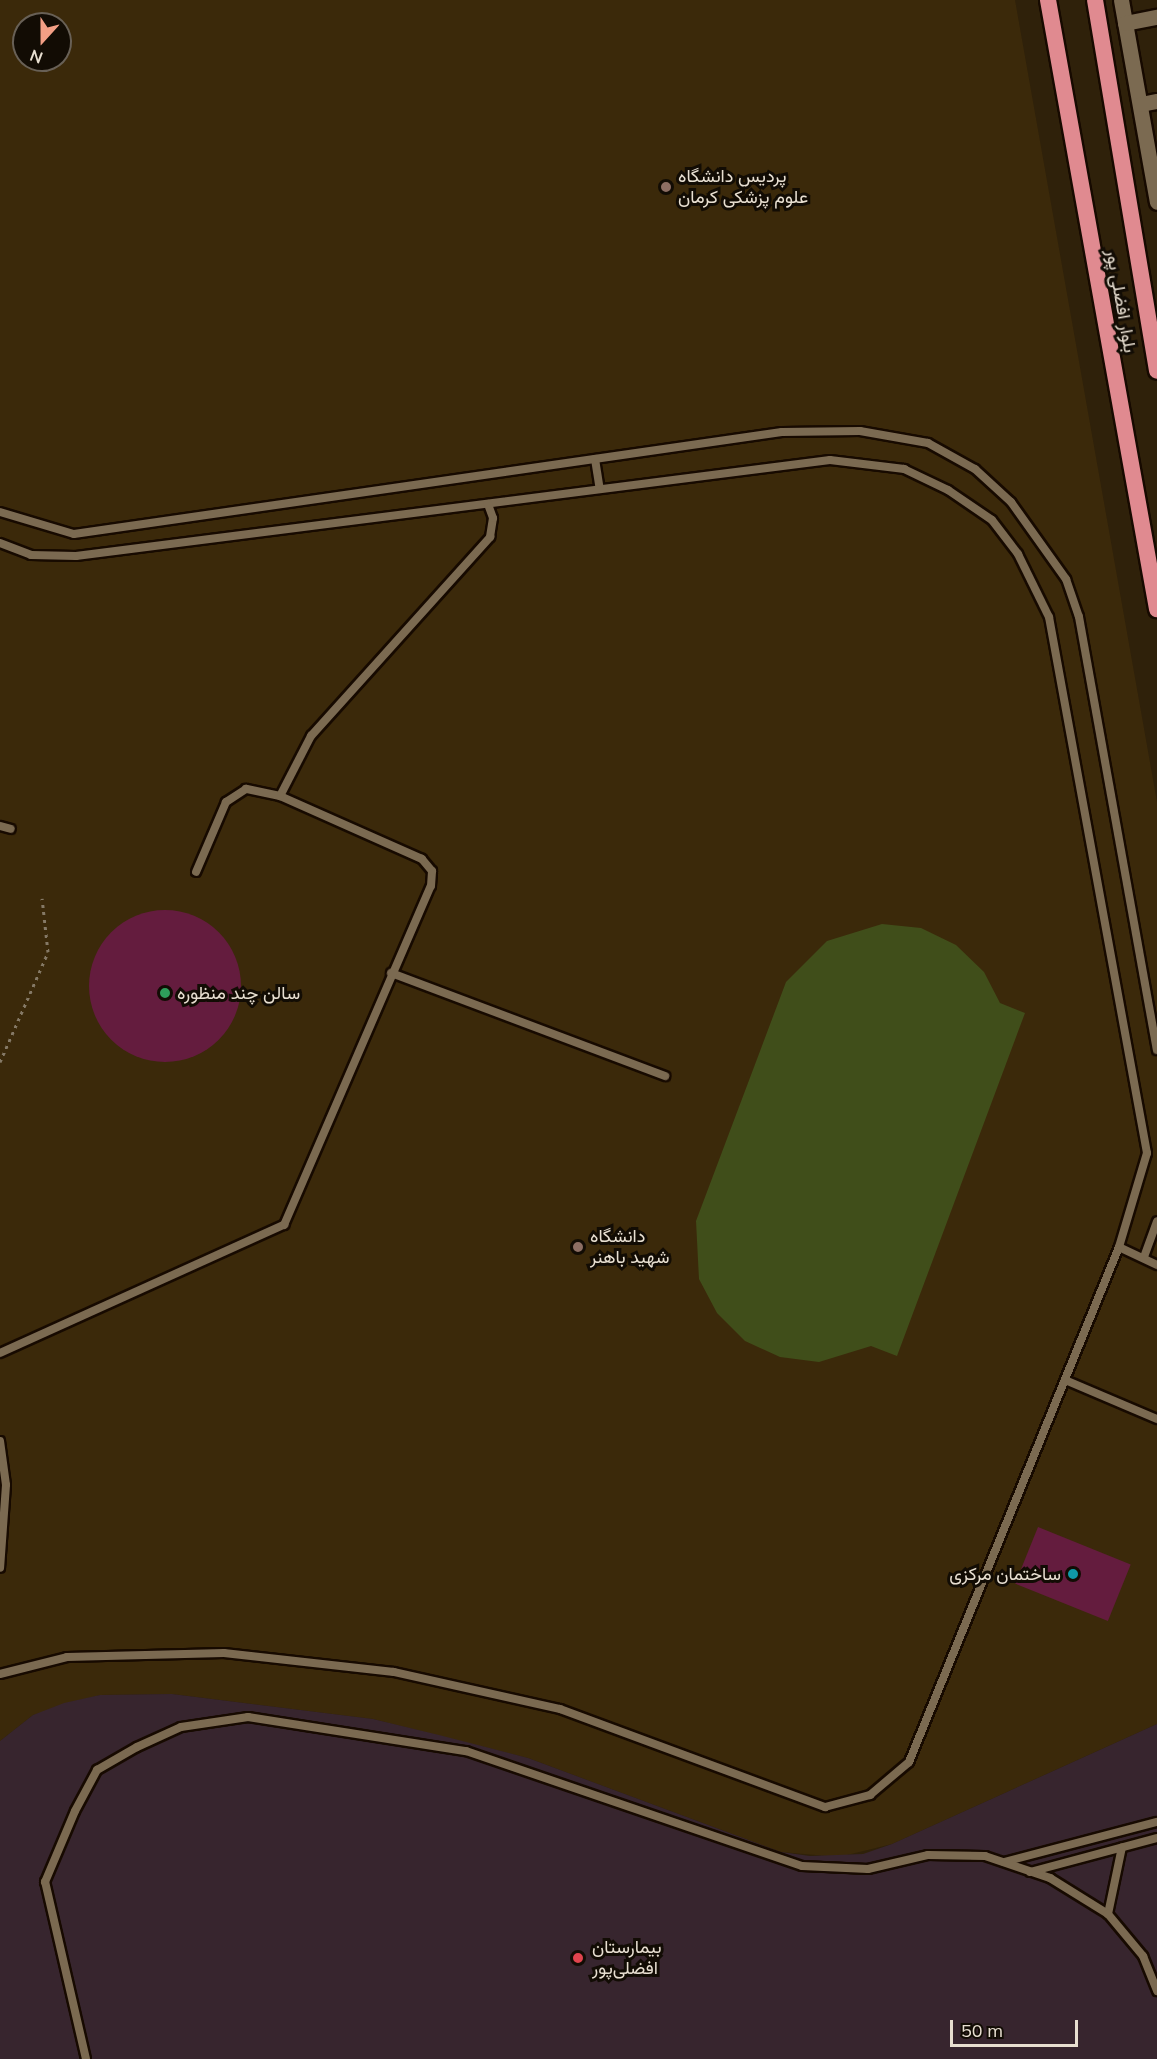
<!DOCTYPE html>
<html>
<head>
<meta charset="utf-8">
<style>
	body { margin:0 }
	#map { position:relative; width:1157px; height:2059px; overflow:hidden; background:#2f210a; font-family:Mulish,Vazirmatn,sans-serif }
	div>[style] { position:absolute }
	.built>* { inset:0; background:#3b290a }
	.medical>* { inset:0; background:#37252e }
	.green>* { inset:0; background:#404e1a }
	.building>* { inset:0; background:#641c3e; transform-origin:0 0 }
	.round { border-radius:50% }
	.path>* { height:3px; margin-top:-1.5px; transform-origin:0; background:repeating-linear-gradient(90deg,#857966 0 3px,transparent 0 7.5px) }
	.roads { filter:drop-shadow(2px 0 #170a00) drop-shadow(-2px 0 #170a00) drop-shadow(0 2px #170a00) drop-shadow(0 -2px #170a00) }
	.service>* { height:8px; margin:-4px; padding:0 4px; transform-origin:4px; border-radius:4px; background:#7b6a51 }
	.minor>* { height:15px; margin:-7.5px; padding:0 7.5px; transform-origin:7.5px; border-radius:7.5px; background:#7b6a51 }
	.trunk>* { height:16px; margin:-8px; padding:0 8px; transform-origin:8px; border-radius:8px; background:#e08a90 }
	.dots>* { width:16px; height:16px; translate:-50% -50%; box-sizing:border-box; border:3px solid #120c04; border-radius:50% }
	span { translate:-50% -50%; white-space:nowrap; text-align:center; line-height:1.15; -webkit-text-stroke:6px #120c04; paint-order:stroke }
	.poi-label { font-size:18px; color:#e8dfd1 }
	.left { translate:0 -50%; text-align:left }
	.right { translate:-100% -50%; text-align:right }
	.street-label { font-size:18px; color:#e8dfd1 }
	.north { position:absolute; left:12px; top:12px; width:60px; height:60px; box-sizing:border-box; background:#120c04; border:2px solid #686056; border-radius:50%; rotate:201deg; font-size:16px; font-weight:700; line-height:24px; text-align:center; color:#e8dfd1 }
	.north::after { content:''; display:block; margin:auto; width:21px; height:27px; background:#f39f85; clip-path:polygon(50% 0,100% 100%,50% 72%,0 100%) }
	.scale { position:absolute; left:950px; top:2020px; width:128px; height:27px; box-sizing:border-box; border:3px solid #e8dfd1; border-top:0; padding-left:8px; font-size:18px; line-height:21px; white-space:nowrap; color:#e8dfd1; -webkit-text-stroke:4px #120c04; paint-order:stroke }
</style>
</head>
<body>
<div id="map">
	<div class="built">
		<i style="clip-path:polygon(evenodd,0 0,1015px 0,1157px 802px,1157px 1724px,892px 1844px,839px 1857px,781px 1852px,528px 1758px,373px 1719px,172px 1694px,100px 1695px,33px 1715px,0 1741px,0 0,24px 24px,60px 24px,60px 60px,24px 60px,24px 24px)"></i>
	</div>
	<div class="medical">
		<i style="clip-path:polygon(172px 1694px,373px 1719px,439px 1735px,528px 1758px,781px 1852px,810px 1856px,863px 1854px,892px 1844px,1157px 1724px,1157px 2059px,0 2059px,0 1741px,33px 1715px,64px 1703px,100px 1695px)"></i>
	</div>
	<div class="green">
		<i style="clip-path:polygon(882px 924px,921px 928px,956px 945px,984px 972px,1000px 1003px,1025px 1013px,897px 1356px,871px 1346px,819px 1362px,780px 1357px,745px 1341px,717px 1313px,699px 1279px,696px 1221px,786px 982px,827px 941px)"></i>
	</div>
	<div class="building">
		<i class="round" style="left:89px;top:910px;width:152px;height:152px"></i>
		<i style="left:1038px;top:1527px;width:100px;height:61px;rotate:22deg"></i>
	</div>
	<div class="path">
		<i style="left:0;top:1062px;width:120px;rotate:-66.4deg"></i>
		<i style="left:48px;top:952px;width:54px;rotate:-96.3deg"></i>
	</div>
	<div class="roads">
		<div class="service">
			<i style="left:595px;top:459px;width:30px;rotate:81deg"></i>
			<i style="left:0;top:512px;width:77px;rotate:16.6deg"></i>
			<i style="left:74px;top:534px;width:715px;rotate:-8.2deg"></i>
			<i style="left:782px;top:432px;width:78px;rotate:-0.7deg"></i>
			<i style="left:860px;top:431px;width:69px;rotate:10deg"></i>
			<i style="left:928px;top:443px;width:54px;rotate:29deg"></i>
			<i style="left:975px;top:469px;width:49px;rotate:42.5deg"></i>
			<i style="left:1011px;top:502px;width:95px;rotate:54.5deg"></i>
			<i style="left:1066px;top:579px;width:40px;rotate:71.1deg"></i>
			<i style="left:1079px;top:617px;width:440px;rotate:79.8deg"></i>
			<i style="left:0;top:543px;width:33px;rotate:21deg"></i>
			<i style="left:31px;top:555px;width:45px;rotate:1.3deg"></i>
			<i style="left:76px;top:556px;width:760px;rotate:-7.26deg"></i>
			<i style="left:830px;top:460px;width:75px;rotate:6.9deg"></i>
			<i style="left:904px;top:469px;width:49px;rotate:25.5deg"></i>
			<i style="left:948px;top:490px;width:53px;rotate:34.3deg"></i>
			<i style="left:992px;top:520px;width:43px;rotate:52.6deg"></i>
			<i style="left:1018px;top:554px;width:70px;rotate:63.8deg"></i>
			<i style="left:1049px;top:617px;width:545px;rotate:79.64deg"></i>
			<i style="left:1147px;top:1153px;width:98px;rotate:106.6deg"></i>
			<i style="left:280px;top:796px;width:68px;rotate:-62.7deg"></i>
			<i style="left:311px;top:736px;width:268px;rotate:-48deg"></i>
			<i style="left:490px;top:537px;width:19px;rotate:-81deg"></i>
			<i style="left:493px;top:518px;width:15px;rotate:-110deg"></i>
			<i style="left:0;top:826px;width:11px;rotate:15deg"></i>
			<i style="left:391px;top:973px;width:293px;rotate:20.6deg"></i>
			<i style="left:1144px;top:1257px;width:38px;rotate:-70deg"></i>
			<i style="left:0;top:1353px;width:312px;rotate:-24.3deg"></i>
			<i style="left:284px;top:1225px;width:369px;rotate:-66.6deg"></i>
			<i style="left:431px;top:886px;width:15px;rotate:-86deg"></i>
			<i style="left:432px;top:871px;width:16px;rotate:-130deg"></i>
			<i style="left:422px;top:859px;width:155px;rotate:-156.1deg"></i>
			<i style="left:280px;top:796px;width:35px;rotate:-168deg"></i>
			<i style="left:246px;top:789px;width:24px;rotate:147deg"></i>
			<i style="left:226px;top:802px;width:76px;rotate:113.2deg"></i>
			<i style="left:1065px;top:1380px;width:100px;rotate:23deg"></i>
			<i style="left:0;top:1441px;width:44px;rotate:82.2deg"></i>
			<i style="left:6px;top:1485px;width:83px;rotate:94.1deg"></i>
			<i style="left:0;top:1674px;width:69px;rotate:-14.2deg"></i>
			<i style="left:67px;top:1657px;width:157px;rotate:-1.5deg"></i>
			<i style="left:224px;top:1653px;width:171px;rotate:6.4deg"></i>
			<i style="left:394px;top:1672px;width:170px;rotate:12.6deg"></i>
			<i style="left:560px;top:1709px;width:283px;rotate:20.3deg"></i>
			<i style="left:825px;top:1807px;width:47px;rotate:-14.9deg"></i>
			<i style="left:870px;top:1795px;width:51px;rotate:-40.2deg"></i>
			<i style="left:909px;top:1762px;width:556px;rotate:-67.82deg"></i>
			<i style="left:1119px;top:1247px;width:42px;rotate:25.3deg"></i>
			<i style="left:1004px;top:1862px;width:158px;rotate:-14.7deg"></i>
			<i style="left:1030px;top:1872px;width:131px;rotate:-15deg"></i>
			<i style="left:1108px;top:1914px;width:68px;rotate:-78.2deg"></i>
			<i style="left:86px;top:2059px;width:182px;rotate:-103deg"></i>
			<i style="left:45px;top:1882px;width:77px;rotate:-67.1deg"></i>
			<i style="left:75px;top:1811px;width:47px;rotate:-61.8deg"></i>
			<i style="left:97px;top:1770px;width:46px;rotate:-29.9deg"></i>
			<i style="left:137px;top:1747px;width:48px;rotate:-24.4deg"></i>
			<i style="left:181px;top:1727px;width:68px;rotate:-8.5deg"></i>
			<i style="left:248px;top:1717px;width:221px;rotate:8.9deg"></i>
			<i style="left:466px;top:1751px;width:355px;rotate:18.9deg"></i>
			<i style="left:802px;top:1866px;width:66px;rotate:2.6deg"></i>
			<i style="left:868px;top:1869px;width:62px;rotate:-13.1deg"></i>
			<i style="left:928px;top:1855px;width:57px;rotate:1deg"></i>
			<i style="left:985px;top:1856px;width:69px;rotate:18.7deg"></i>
			<i style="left:1050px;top:1878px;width:68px;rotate:31.8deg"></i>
			<i style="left:1108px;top:1914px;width:55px;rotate:50.2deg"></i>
			<i style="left:1143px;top:1956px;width:38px;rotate:68deg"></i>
		</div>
		<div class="minor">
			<i style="left:1121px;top:0;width:205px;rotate:79.9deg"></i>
			<i style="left:1125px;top:23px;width:33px;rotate:-11deg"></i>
			<i style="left:1141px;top:104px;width:16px;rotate:-11deg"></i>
		</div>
		<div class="trunk">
			<i style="left:1048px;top:0;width:619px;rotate:79.85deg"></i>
			<i style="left:1095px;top:0;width:376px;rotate:80.5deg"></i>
		</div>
	</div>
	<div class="dots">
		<i style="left:666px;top:187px;background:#8d6e63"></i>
		<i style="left:165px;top:993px;background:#2e9e5b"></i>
		<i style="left:578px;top:1247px;background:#8d6e63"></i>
		<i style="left:1073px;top:1574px;background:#0f9aa8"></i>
		<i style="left:578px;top:1958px;background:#e0444e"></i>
	</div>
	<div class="poi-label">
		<span class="left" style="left:678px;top:187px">پردیس دانشگاه<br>علوم پزشکی کرمان</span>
		<span class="left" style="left:177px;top:993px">سالن چند منظوره</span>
		<span class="left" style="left:590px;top:1247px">دانشگاه<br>شهید باهنر</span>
		<span class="right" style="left:1061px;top:1574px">ساختمان مرکزی</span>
		<span class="left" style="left:592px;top:1958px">بیمارستان<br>افضلی‌پور</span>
	</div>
	<div class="street-label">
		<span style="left:1121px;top:301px;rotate:80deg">بلوار افضلی پور</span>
	</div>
	<div class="north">N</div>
	<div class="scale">50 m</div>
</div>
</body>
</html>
